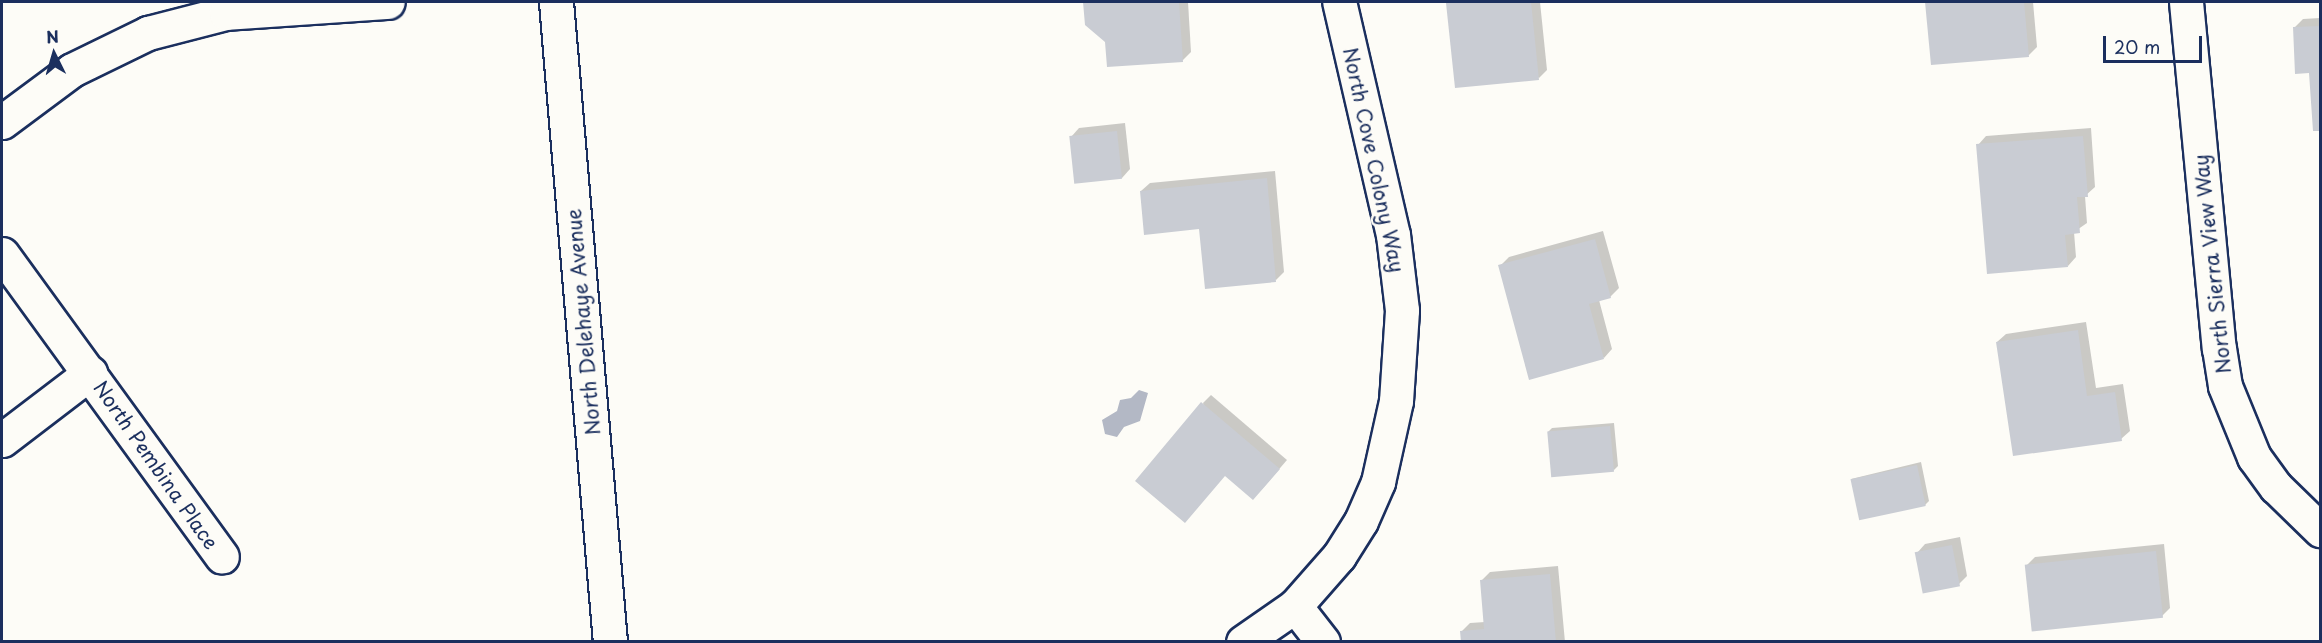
<!DOCTYPE html>
<html>
<head>
<meta charset="utf-8">
<style>
	body { margin:0 }
	#map { position:relative; width:2322px; height:643px; overflow:hidden; background:#fdfcf7; font-family:"Playpen Sans",sans-serif }
	div>[style] { position:absolute }
	.water>* { inset:0; background:#b3b8c5 }
	.shadow>* { inset:0; background:#0003 }
	.building>* { inset:0; background:#c9ccd3; transform-origin:0 0 }
	.roads { filter:drop-shadow(2px 0 #1b2f5e) drop-shadow(-2px 0 #1b2f5e) drop-shadow(0 2px #1b2f5e) drop-shadow(0 -2px #1b2f5e) }
	.minor>* { height:33px; margin:-16.5px; padding:0 16.5px; transform-origin:16.5px; border-radius:16.5px; background:#fdfcf7 }
	span { translate:-50% -50%; white-space:nowrap; text-align:center; line-height:1.15; -webkit-text-stroke:5px #fdfcf7; paint-order:stroke }
	.street-label { font-size:20px; color:#1b2f5e }
	.frame { position:absolute; inset:0; border:3px solid #1b2f5e; pointer-events:none }
	.north { position:absolute; left:24px; top:24px; width:60px; height:60px; -webkit-text-stroke:4px #fdfcf7; paint-order:stroke; rotate:355deg; font-size:16px; font-weight:700; line-height:24px; text-align:center; color:#1b2f5e }
	.north::after { content:''; display:block; margin:auto; width:21px; height:27px; background:#1b2f5e; clip-path:polygon(50% 0,100% 100%,50% 72%,0 100%) }
	.scale { position:absolute; left:2103px; top:36px; width:99px; height:27px; box-sizing:border-box; border:3px solid #1b2f5e; border-top:0; padding-left:8px; font-size:18px; line-height:21px; white-space:nowrap; color:#1b2f5e; -webkit-text-stroke:4px #fdfcf7; paint-order:stroke }
</style>
</head>
<body>
<div id="map">
	<div class="water">
		<i style="clip-path:polygon(1139px 390px,1148px 393px,1140px 421px,1124px 427px,1117px 437px,1105px 434px,1102px 420px,1117px 411px,1120px 400px,1131px 398px)"></i>
	</div>
	<div class="shadow">
		<i style="clip-path:polygon(1085px 2px,1188px 2px,1191px 52px,1183px 60px,1107px 42px,1086px 24px)"></i>
		<i style="clip-path:polygon(1450px 2px,1540px 2px,1547px 70px,1539px 78px,1448px 4px)"></i>
		<i style="clip-path:polygon(1927px 2px,2033px 2px,2037px 47px,2029px 55px,1932px 64px)"></i>
		<i style="clip-path:polygon(2320px 18px,2320px 129px,2314px 130px,2310px 71px,2294px 28px,2303px 19px)"></i>
		<i style="clip-path:polygon(1125px 123px,1130px 169px,1122px 178px,1071px 137px,1079px 128px)"></i>
		<i style="clip-path:polygon(2091px 128px,2095px 187px,2085px 196px,2087px 223px,2074px 232px,2076px 257px,2068px 266px,1978px 145px,1986px 136px)"></i>
		<i style="clip-path:polygon(1275px 171px,1284px 272px,1276px 280px,1141px 191px,1150px 183px)"></i>
		<i style="clip-path:polygon(1603px 231px,1619px 288px,1610px 297px,1599px 300px,1612px 349px,1604px 358px,1500px 266px,1509px 257px)"></i>
		<i style="clip-path:polygon(2086px 322px,2096px 388px,2123px 384px,2130px 431px,2121px 439px,1997px 342px,2006px 334px)"></i>
		<i style="clip-path:polygon(1211px 395px,1287px 460px,1262px 489px,1226px 475px,1203px 403px)"></i>
		<i style="clip-path:polygon(1614px 423px,1618px 466px,1614px 470px,1548px 432px,1552px 428px)"></i>
		<i style="clip-path:polygon(1921px 462px,1929px 501px,1925px 505px,1851px 479px)"></i>
		<i style="clip-path:polygon(1960px 537px,1967px 576px,1959px 584px,1917px 553px,1925px 544px)"></i>
		<i style="clip-path:polygon(2164px 544px,2170px 608px,2162px 616px,2026px 566px,2035px 557px)"></i>
		<i style="clip-path:polygon(1558px 566px,1565px 642px,1463px 642px,1462px 631px,1470px 623px,1485px 622px,1481px 581px,1490px 572px)"></i>
	</div>
	<div class="building">
		<i style="clip-path:polygon(1083px 2px,1179px 2px,1183px 62px,1107px 67px,1105px 42px,1085px 25px)"></i>
		<i style="clip-path:polygon(1464px 2px,1531px 2px,1539px 80px,1455px 88px,1446px 3px)"></i>
		<i style="clip-path:polygon(1925px 2px,2024px 2px,2029px 57px,1931px 65px)"></i>
		<i style="clip-path:polygon(2320px 26px,2320px 131px,2313px 131px,2309px 73px,2295px 74px,2293px 27px)"></i>
		<i style="left:1117px;top:131px;width:48px;height:48px;rotate:84deg"></i>
		<i style="clip-path:polygon(2083px 136px,2088px 197px,2077px 197px,2080px 233px,2065px 235px,2068px 267px,1987px 274px,1976px 144px)"></i>
		<i style="clip-path:polygon(1267px 178px,1276px 282px,1205px 289px,1199px 229px,1144px 235px,1140px 191px)"></i>
		<i style="clip-path:polygon(1595px 239px,1611px 298px,1589px 304px,1604px 359px,1529px 380px,1498px 265px)"></i>
		<i style="clip-path:polygon(2078px 330px,2087px 396px,2115px 392px,2122px 441px,2013px 456px,1996px 342px)"></i>
		<i style="clip-path:polygon(1201px 402px,1280px 469px,1253px 500px,1225px 476px,1185px 523px,1135px 481px)"></i>
		<i style="left:1610px;top:426px;width:46px;height:63px;rotate:85deg"></i>
		<i style="left:1917px;top:465px;width:42px;height:68px;rotate:78deg"></i>
		<i style="left:1952px;top:545px;width:42px;height:38px;rotate:79deg"></i>
		<i style="left:2156px;top:551px;width:67px;height:132px;rotate:84deg"></i>
		<i style="clip-path:polygon(1550px 574px,1556px 642px,1461px 642px,1460px 631px,1484px 629px,1480px 580px)"></i>
	</div>
	<div class="roads">
		<div class="minor">
			<i style="left:556px;top:2px;width:642px;rotate:85.18deg"></i>
			<i style="left:2186px;top:2px;width:348px;rotate:84.6deg"></i>
			<i style="left:2219px;top:348px;width:38px;rotate:81deg"></i>
			<i style="left:2225px;top:386px;width:77px;rotate:67.8deg"></i>
			<i style="left:2254px;top:457px;width:37px;rotate:54deg"></i>
			<i style="left:2276px;top:487px;width:62px;rotate:44.3deg"></i>
			<i style="left:2px;top:122px;width:87px;rotate:-36.6deg"></i>
			<i style="left:72px;top:70px;width:85px;rotate:-26deg"></i>
			<i style="left:148px;top:33px;width:81px;rotate:-14.4deg"></i>
			<i style="left:226px;top:13px;width:162px;rotate:-3.9deg"></i>
			<i style="left:2px;top:254px;width:374px;rotate:54deg"></i>
			<i style="left:2px;top:440px;width:111px;rotate:-37.3deg"></i>
			<i style="left:1243px;top:642px;width:63px;rotate:-34.7deg"></i>
			<i style="left:1323px;top:642px;width:46px;rotate:-127.9deg"></i>
			<i style="left:1295px;top:606px;width:67px;rotate:-48.7deg"></i>
			<i style="left:1339px;top:556px;width:41px;rotate:-57.8deg"></i>
			<i style="left:1361px;top:521px;width:43px;rotate:-66.4deg"></i>
			<i style="left:1378px;top:482px;width:83px;rotate:-77.5deg"></i>
			<i style="left:1396px;top:401px;width:91px;rotate:-86.2deg"></i>
			<i style="left:1402px;top:310px;width:76px;rotate:-96.8deg"></i>
			<i style="left:1393px;top:235px;width:239px;rotate:-103deg"></i>
		</div>
	</div>
	<div class="street-label">
		<span style="left:1374px;top:160px;rotate:78deg">North Cove Colony Way</span>
		<span style="left:2212px;top:264px;rotate:-96deg">North Sierra View Way</span>
		<span style="left:583px;top:322px;rotate:-95deg">North Delehaye Avenue</span>
		<span style="left:156px;top:465px;rotate:55deg">North Pembina Place</span>
	</div>
	<div class="frame"></div>
	<div class="north">N</div>
	<div class="scale">20 m</div>
</div>
</body>
</html>
